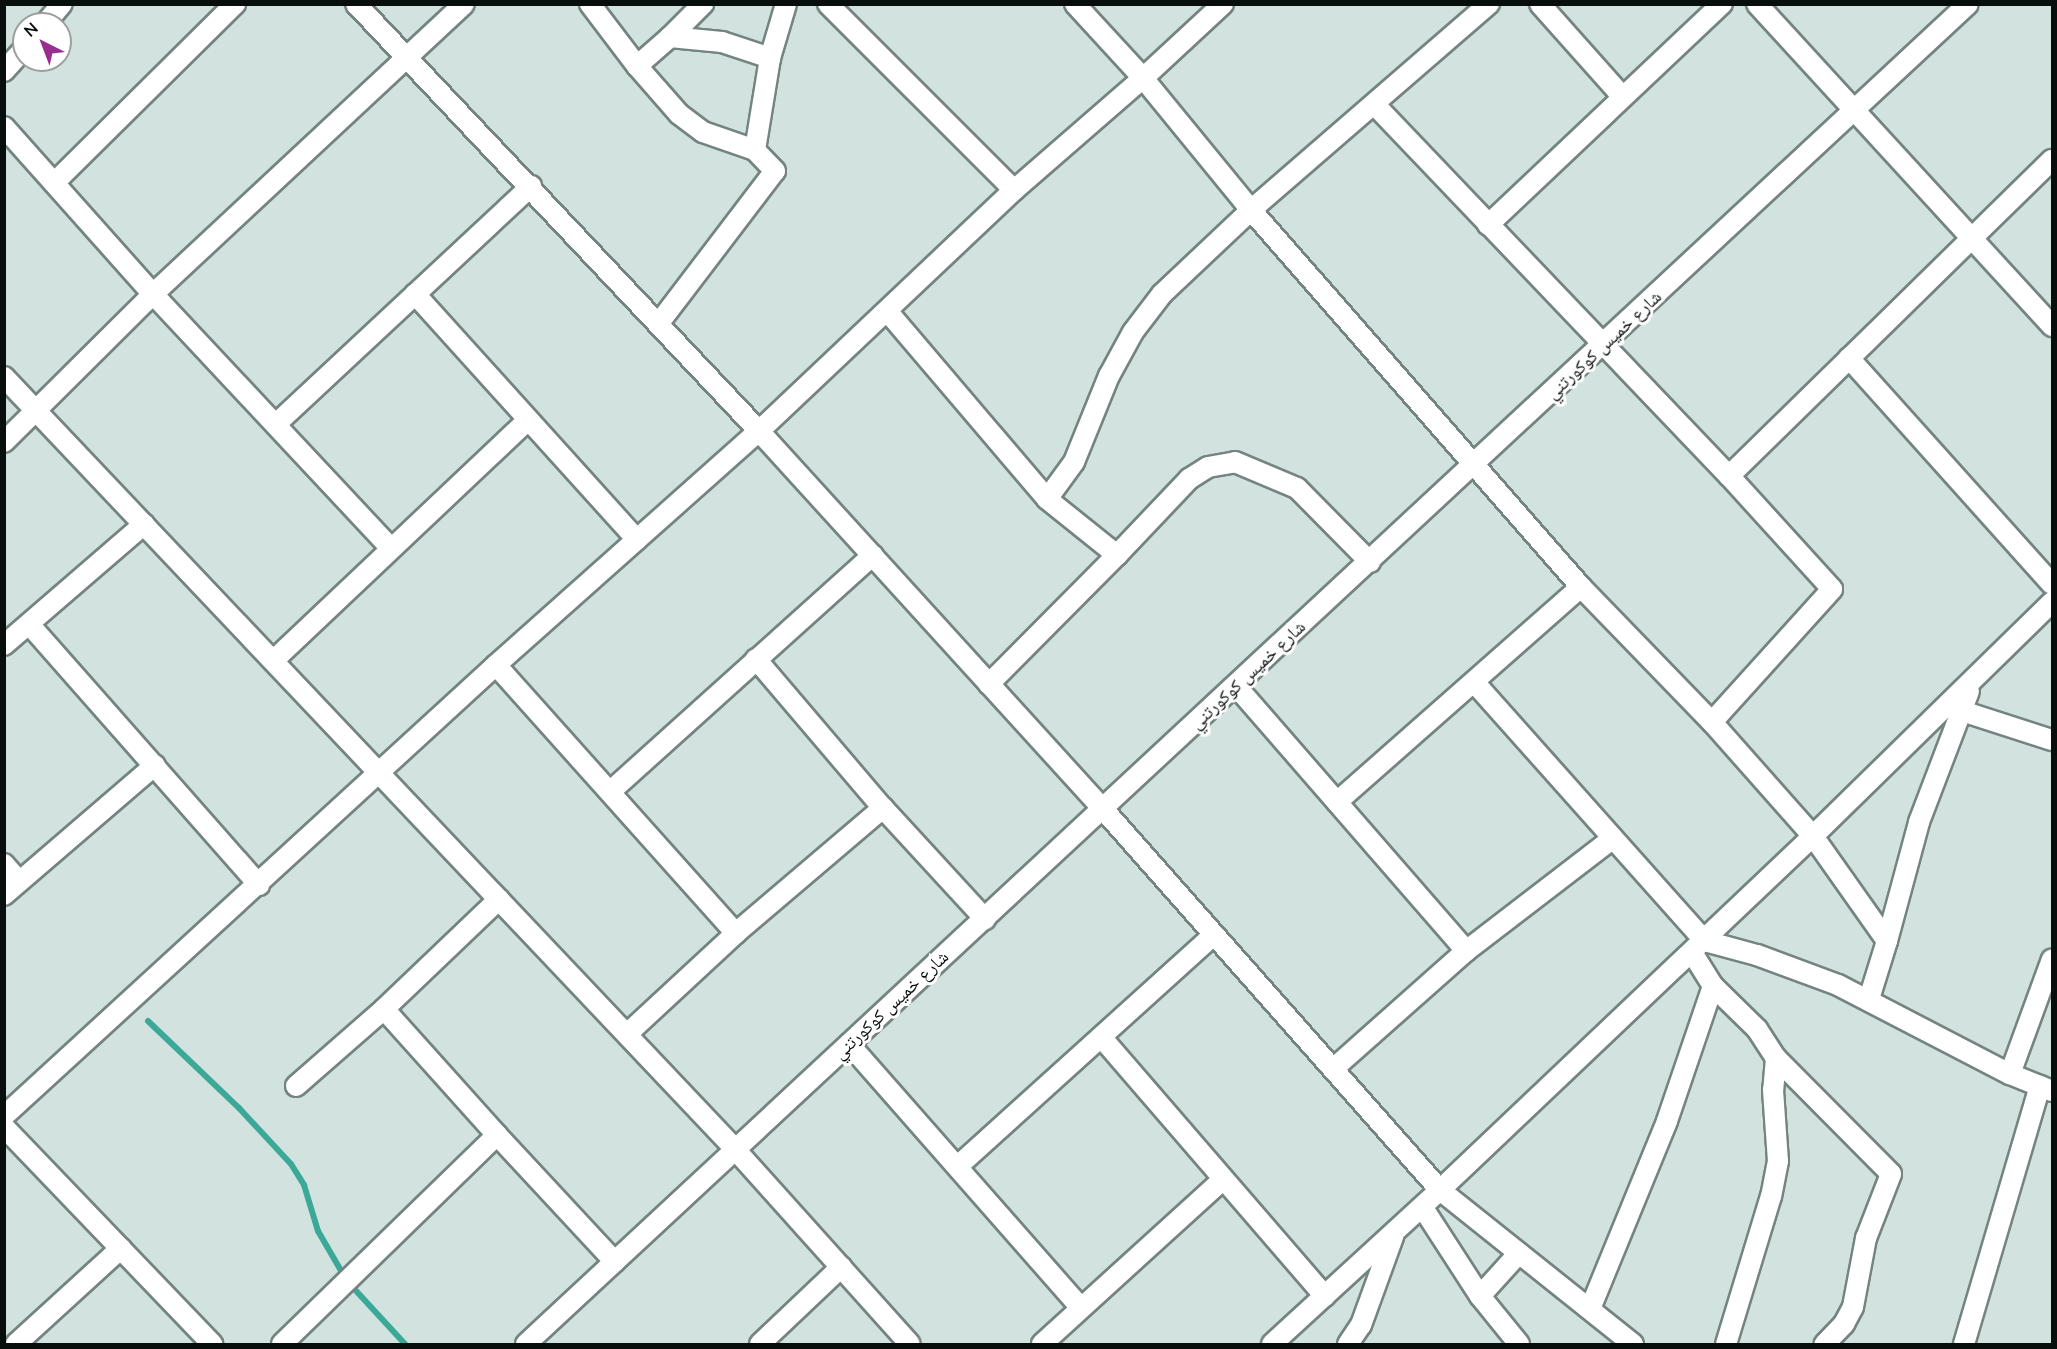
<!DOCTYPE html>
<html>
<head>
<meta charset="utf-8">
<style>
	body { margin:0 }
	#map { position:relative; width:2057px; height:1349px; overflow:hidden; background:#d2e3df; font-family:"Nunito Sans","Noto Naskh Arabic",sans-serif }
	div>[style] { position:absolute }
	.stream>* { height:6px; margin:-3px; padding:0 3px; transform-origin:3px; border-radius:3px; background:#3ca998 }
	.roads { filter:drop-shadow(2px 0 #748480) drop-shadow(-2px 0 #748480) drop-shadow(0 2px #748480) drop-shadow(0 -2px #748480) }
	.street>* { height:20px; margin:-10px; padding:0 10px; transform-origin:10px; border-radius:10px; background:#fff }
	span { translate:-50% -50%; white-space:nowrap; text-align:center; line-height:1.15; -webkit-text-stroke:6px #fff; paint-order:stroke }
	.street-label { font-size:18px; color:#080e0c }
	.frame { position:absolute; inset:0; border:6px solid #080e0c; pointer-events:none }
	.north { position:absolute; left:12px; top:12px; width:60px; height:60px; box-sizing:border-box; background:#fff; border:2px solid #9c9f9e; border-radius:50%; rotate:318deg; font-size:16px; font-weight:700; line-height:24px; text-align:center; color:#080e0c }
	.north::after { content:''; display:block; margin:auto; width:21px; height:27px; background:#982e90; clip-path:polygon(50% 0,100% 100%,50% 72%,0 100%) }
</style>
</head>
<body>
<div id="map">
	<div class="stream">
		<i style="left:148px;top:1021px;width:126px;rotate:43.7deg"></i>
		<i style="left:239px;top:1108px;width:76px;rotate:47.1deg"></i>
		<i style="left:291px;top:1164px;width:25px;rotate:58deg"></i>
		<i style="left:304px;top:1185px;width:48px;rotate:73.1deg"></i>
		<i style="left:318px;top:1231px;width:58px;rotate:59.9deg"></i>
		<i style="left:347px;top:1281px;width:86px;rotate:47.4deg"></i>
	</div>
	<div class="roads">
		<div class="street">
			<i style="left:590px;top:4px;width:78px;rotate:52.8deg"></i>
			<i style="left:637px;top:66px;width:44px;rotate:-41.3deg"></i>
			<i style="left:670px;top:37px;width:52px;rotate:5.5deg"></i>
			<i style="left:722px;top:42px;width:51px;rotate:18.4deg"></i>
			<i style="left:828px;top:4px;width:263px;rotate:45deg"></i>
			<i style="left:1075px;top:4px;width:100px;rotate:47.4deg"></i>
			<i style="left:1143px;top:78px;width:171px;rotate:139deg"></i>
			<i style="left:1014px;top:190px;width:351px;rotate:136.6deg"></i>
			<i style="left:759px;top:431px;width:511px;rotate:47.7deg"></i>
			<i style="left:1103px;top:809px;width:509px;rotate:48.51deg"></i>
			<i style="left:1440px;top:1190px;width:228px;rotate:137.5deg"></i>
			<i style="left:1223px;top:4px;width:109px;rotate:137.2deg"></i>
			<i style="left:1143px;top:78px;width:171px;rotate:50.7deg"></i>
			<i style="left:1251px;top:210px;width:501px;rotate:48.8deg"></i>
			<i style="left:1581px;top:587px;width:188px;rotate:45.9deg"></i>
			<i style="left:1712px;top:722px;width:152px;rotate:48.5deg"></i>
			<i style="left:1813px;top:836px;width:514px;rotate:136.5deg"></i>
			<i style="left:1440px;top:1190px;width:247px;rotate:38.6deg"></i>
			<i style="left:1540px;top:4px;width:123px;rotate:48.3deg"></i>
			<i style="left:1757px;top:4px;width:437px;rotate:47.5deg"></i>
			<i style="left:45px;top:24px;width:26px;rotate:-50deg"></i>
			<i style="left:670px;top:37px;width:47px;rotate:-45deg"></i>
			<i style="left:637px;top:66px;width:64px;rotate:48.8deg"></i>
			<i style="left:679px;top:114px;width:30px;rotate:37deg"></i>
			<i style="left:703px;top:132px;width:55px;rotate:19.1deg"></i>
			<i style="left:4px;top:71px;width:30px;rotate:-48deg"></i>
			<i style="left:1375px;top:105px;width:513px;rotate:46.34deg"></i>
			<i style="left:1729px;top:476px;width:452px;rotate:-44.4deg"></i>
			<i style="left:4px;top:127px;width:224px;rotate:48.3deg"></i>
			<i style="left:153px;top:294px;width:348px;rotate:46.9deg"></i>
			<i style="left:54px;top:183px;width:255px;rotate:-44.7deg"></i>
			<i style="left:1488px;top:225px;width:322px;rotate:-43.4deg"></i>
			<i style="left:415px;top:294px;width:331px;rotate:47.9deg"></i>
			<i style="left:888px;top:312px;width:245px;rotate:49.6deg"></i>
			<i style="left:1047px;top:499px;width:90px;rotate:38.7deg"></i>
			<i style="left:1117px;top:555px;width:182px;rotate:134.8deg"></i>
			<i style="left:659px;top:323px;width:191px;rotate:-52.7deg"></i>
			<i style="left:775px;top:171px;width:29px;rotate:-134deg"></i>
			<i style="left:755px;top:150px;width:93px;rotate:-80.7deg"></i>
			<i style="left:770px;top:58px;width:56px;rotate:-73.5deg"></i>
			<i style="left:1849px;top:358px;width:304px;rotate:48.1deg"></i>
			<i style="left:4px;top:377px;width:1062px;rotate:46.56deg"></i>
			<i style="left:734px;top:1148px;width:263px;rotate:48.1deg"></i>
			<i style="left:276px;top:424px;width:349px;rotate:-43deg"></i>
			<i style="left:4px;top:442px;width:210px;rotate:-44.8deg"></i>
			<i style="left:153px;top:294px;width:425px;rotate:-43deg"></i>
			<i style="left:1047px;top:499px;width:46px;rotate:-53.9deg"></i>
			<i style="left:1074px;top:462px;width:93px;rotate:-67.9deg"></i>
			<i style="left:1109px;top:376px;width:50px;rotate:-61.4deg"></i>
			<i style="left:1133px;top:332px;width:48px;rotate:-52.7deg"></i>
			<i style="left:1162px;top:294px;width:122px;rotate:-43.3deg"></i>
			<i style="left:1251px;top:210px;width:315px;rotate:-40.9deg"></i>
			<i style="left:1117px;top:555px;width:105px;rotate:-46.5deg"></i>
			<i style="left:1189px;top:479px;width:22px;rotate:-32deg"></i>
			<i style="left:1208px;top:467px;width:27px;rotate:-10deg"></i>
			<i style="left:1235px;top:462px;width:67px;rotate:22.8deg"></i>
			<i style="left:1297px;top:488px;width:104px;rotate:45.4deg"></i>
			<i style="left:29px;top:624px;width:348px;rotate:48.6deg"></i>
			<i style="left:4px;top:645px;width:185px;rotate:-40.8deg"></i>
			<i style="left:756px;top:659px;width:196px;rotate:49.6deg"></i>
			<i style="left:883px;top:808px;width:151px;rotate:47.4deg"></i>
			<i style="left:274px;top:660px;width:348px;rotate:-43.4deg"></i>
			<i style="left:496px;top:665px;width:360px;rotate:48.2deg"></i>
			<i style="left:1474px;top:682px;width:347px;rotate:48.3deg"></i>
			<i style="left:1705px;top:941px;width:54px;rotate:15.1deg"></i>
			<i style="left:1757px;top:955px;width:86px;rotate:20.3deg"></i>
			<i style="left:1838px;top:985px;width:194px;rotate:27.4deg"></i>
			<i style="left:2010px;top:1074px;width:45px;rotate:22deg"></i>
			<i style="left:1236px;top:686px;width:351px;rotate:49deg"></i>
			<i style="left:1959px;top:710px;width:98px;rotate:17.9deg"></i>
			<i style="left:1712px;top:722px;width:179px;rotate:-47.9deg"></i>
			<i style="left:1832px;top:589px;width:153px;rotate:-132.3deg"></i>
			<i style="left:612px;top:790px;width:351px;rotate:-42deg"></i>
			<i style="left:1337px;top:802px;width:325px;rotate:-41.4deg"></i>
			<i style="left:4px;top:864px;width:23px;rotate:49deg"></i>
			<i style="left:4px;top:895px;width:199px;rotate:-40.7deg"></i>
			<i style="left:1887px;top:941px;width:123px;rotate:-74.9deg"></i>
			<i style="left:1919px;top:822px;width:140px;rotate:-69.1deg"></i>
			<i style="left:1713px;top:986px;width:62px;rotate:44.3deg"></i>
			<i style="left:1757px;top:1029px;width:35px;rotate:57deg"></i>
			<i style="left:1776px;top:1058px;width:32px;rotate:95deg"></i>
			<i style="left:1773px;top:1090px;width:71px;rotate:86deg"></i>
			<i style="left:1778px;top:1161px;width:36px;rotate:101deg"></i>
			<i style="left:1771px;top:1196px;width:155px;rotate:106.9deg"></i>
			<i style="left:1869px;top:999px;width:61px;rotate:-72.8deg"></i>
			<i style="left:1887px;top:941px;width:128px;rotate:-125.2deg"></i>
			<i style="left:1813px;top:836px;width:334px;rotate:-44.4deg"></i>
			<i style="left:627px;top:1034px;width:149px;rotate:-42.8deg"></i>
			<i style="left:736px;top:933px;width:193px;rotate:-40.4deg"></i>
			<i style="left:1102px;top:1038px;width:341px;rotate:49.2deg"></i>
			<i style="left:849px;top:1044px;width:351px;rotate:48.7deg"></i>
			<i style="left:1776px;top:1058px;width:163px;rotate:45.2deg"></i>
			<i style="left:1891px;top:1174px;width:69px;rotate:111.3deg"></i>
			<i style="left:1866px;top:1238px;width:70px;rotate:100.7deg"></i>
			<i style="left:1853px;top:1307px;width:19px;rotate:118deg"></i>
			<i style="left:1844px;top:1324px;width:28px;rotate:134deg"></i>
			<i style="left:1333px;top:1069px;width:178px;rotate:-41.6deg"></i>
			<i style="left:1466px;top:951px;width:185px;rotate:-37.5deg"></i>
			<i style="left:2010px;top:1074px;width:122px;rotate:-69.9deg"></i>
			<i style="left:296px;top:1086px;width:117px;rotate:-41.2deg"></i>
			<i style="left:4px;top:1116px;width:667px;rotate:-42.51deg"></i>
			<i style="left:496px;top:665px;width:352px;rotate:-41.7deg"></i>
			<i style="left:759px;top:431px;width:587px;rotate:-133.34deg"></i>
			<i style="left:4px;top:1127px;width:301px;rotate:46.2deg"></i>
			<i style="left:497px;top:1135px;width:169px;rotate:-131.9deg"></i>
			<i style="left:384px;top:1009px;width:159px;rotate:-43.7deg"></i>
			<i style="left:958px;top:1166px;width:345px;rotate:-42.1deg"></i>
			<i style="left:1423px;top:1208px;width:105px;rotate:57.1deg"></i>
			<i style="left:1480px;top:1296px;width:62px;rotate:50.9deg"></i>
			<i style="left:1480px;top:1296px;width:58px;rotate:-47.8deg"></i>
			<i style="left:1590px;top:1309px;width:203px;rotate:-67.7deg"></i>
			<i style="left:1667px;top:1121px;width:143px;rotate:-71.2deg"></i>
			<i style="left:1713px;top:986px;width:40px;rotate:-122deg"></i>
			<i style="left:16px;top:1344px;width:142px;rotate:-42.4deg"></i>
			<i style="left:282px;top:1344px;width:300px;rotate:-44.2deg"></i>
			<i style="left:497px;top:1135px;width:173px;rotate:47.1deg"></i>
			<i style="left:526px;top:1344px;width:1968px;rotate:-42.9deg"></i>
			<i style="left:760px;top:1344px;width:112px;rotate:-43.5deg"></i>
			<i style="left:1042px;top:1344px;width:244px;rotate:-42.3deg"></i>
			<i style="left:1348px;top:1344px;width:23px;rotate:-56deg"></i>
			<i style="left:1361px;top:1325px;width:94px;rotate:-70deg"></i>
			<i style="left:1964px;top:1344px;width:269px;rotate:-73.6deg"></i>
		</div>
	</div>
	<div class="street-label">
		<span style="left:1604px;top:345px;rotate:-43deg">شارع خميس كوكورتني</span>
		<span style="left:1248px;top:675px;rotate:-43deg">شارع خميس كوكورتني</span>
		<span style="left:891px;top:1005px;rotate:-43deg">شارع خميس كوكورتني</span>
	</div>
	<div class="frame"></div>
	<div class="north">N</div>
</div>
</body>
</html>
